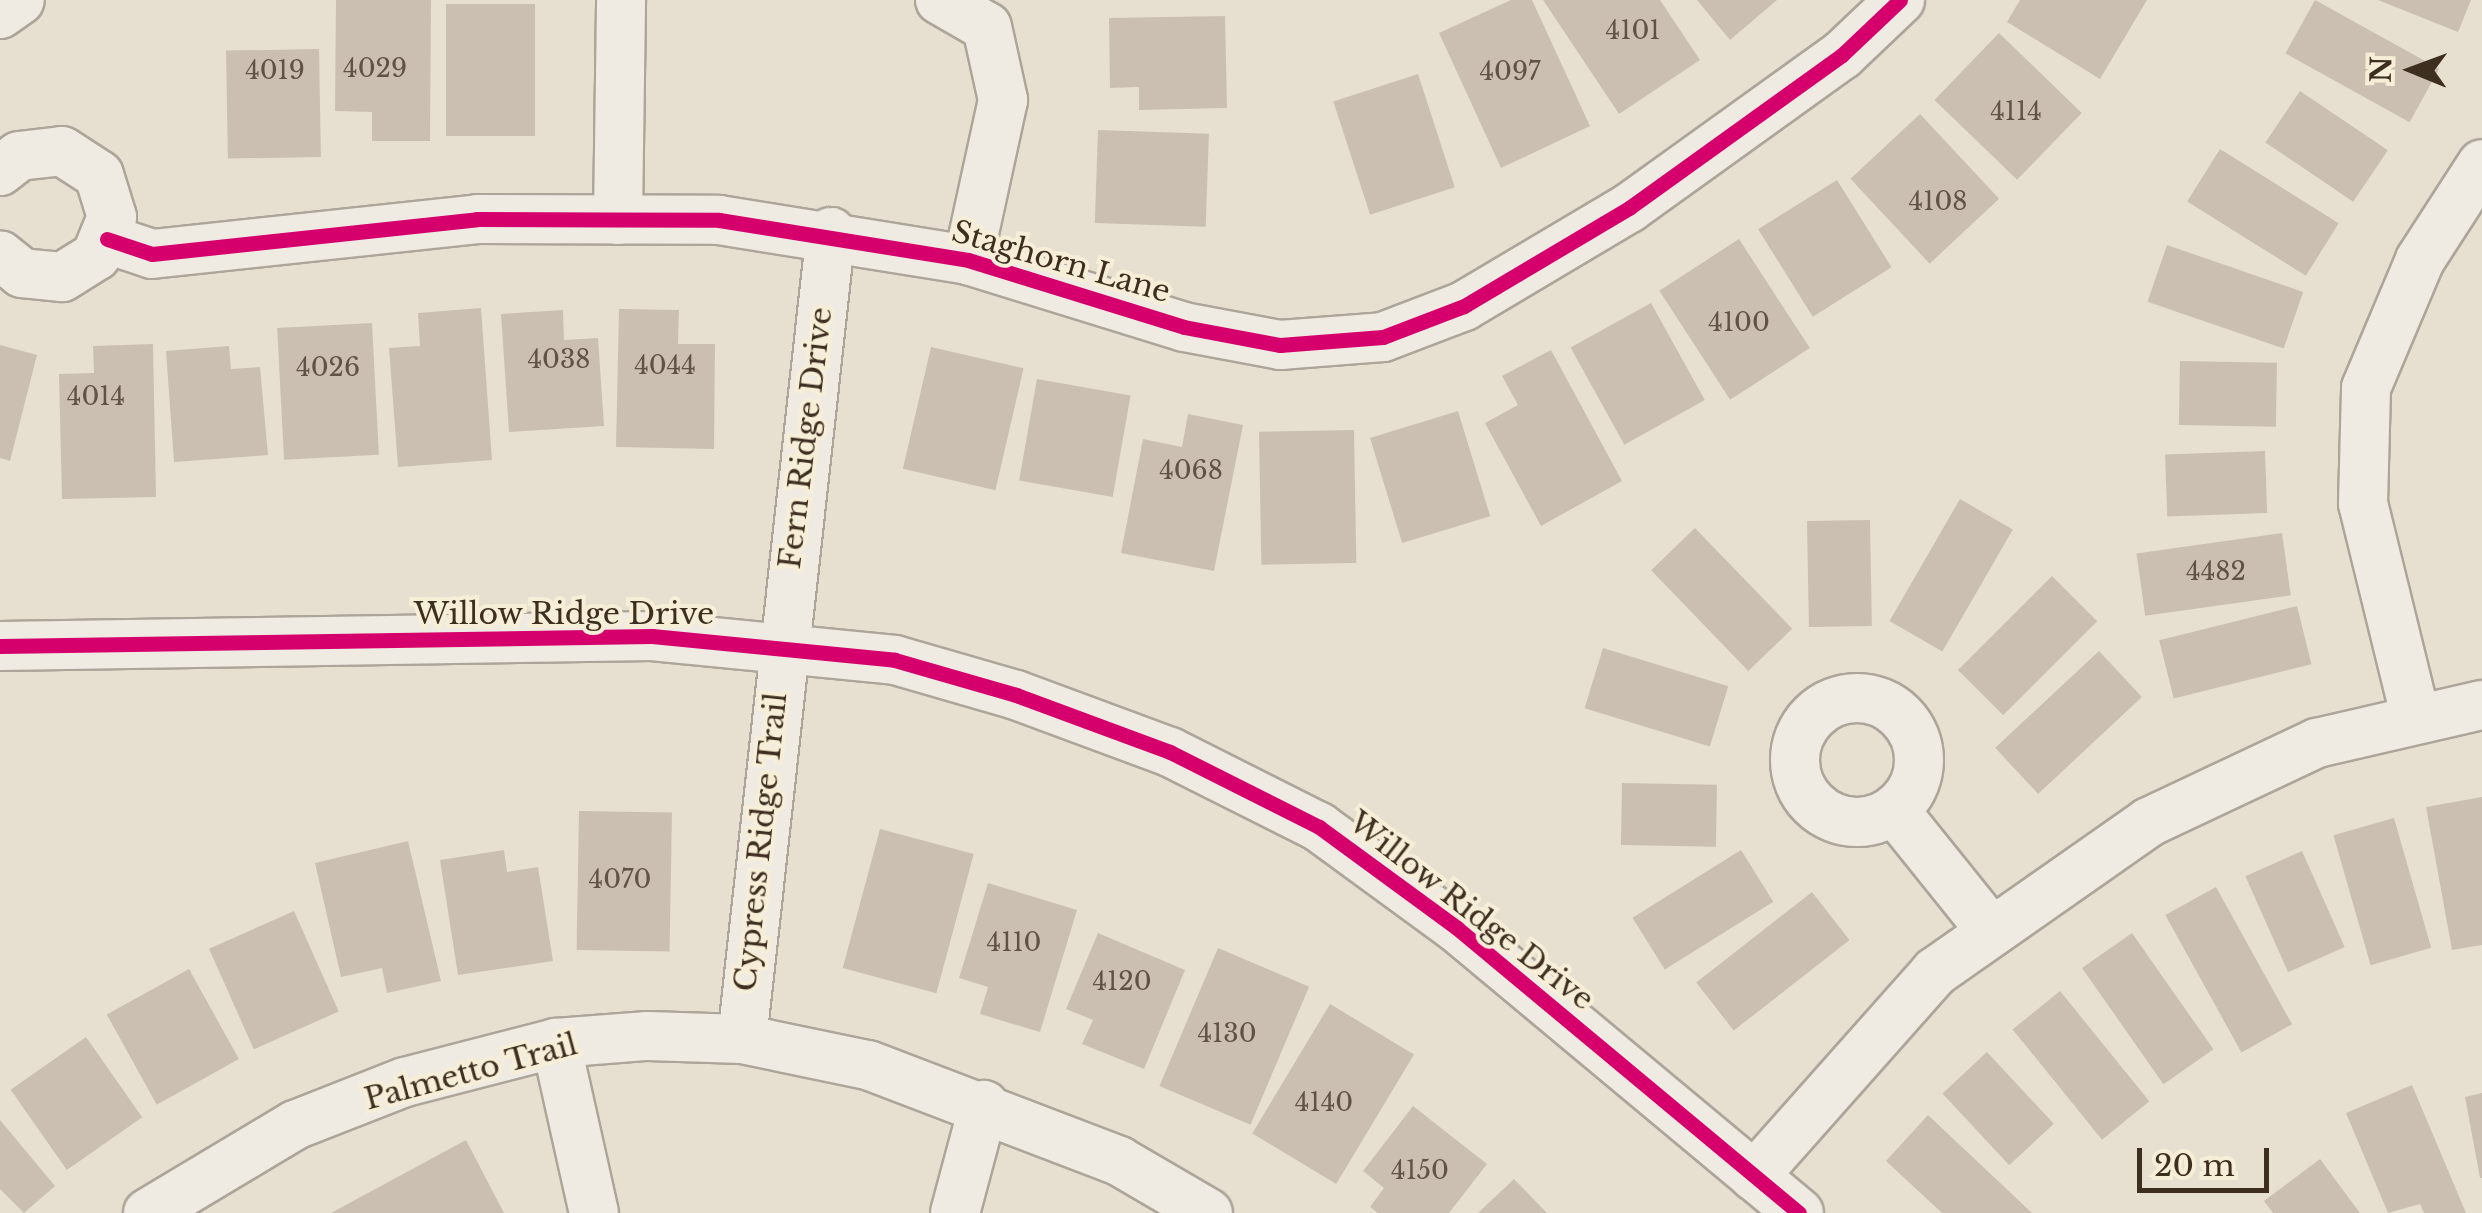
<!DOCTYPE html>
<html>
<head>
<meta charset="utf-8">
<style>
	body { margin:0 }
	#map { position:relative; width:2482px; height:1213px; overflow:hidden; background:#e7e0d1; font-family:"Libre Baskerville",serif }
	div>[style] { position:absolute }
	.building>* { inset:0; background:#cbbfb2; transform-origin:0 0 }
	.roads { filter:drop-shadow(2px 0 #ada599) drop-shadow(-2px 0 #ada599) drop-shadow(0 2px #ada599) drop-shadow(0 -2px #ada599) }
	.minor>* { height:48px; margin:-24px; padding:0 24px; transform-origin:24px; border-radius:24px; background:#efebe3 }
	.minor>.ring { margin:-24px; padding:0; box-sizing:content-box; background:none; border:48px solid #efebe3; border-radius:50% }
	.cycleway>* { height:15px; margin:-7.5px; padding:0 7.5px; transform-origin:7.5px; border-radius:7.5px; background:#d6006c }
	span { translate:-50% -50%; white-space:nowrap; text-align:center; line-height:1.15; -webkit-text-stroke:8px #f7eed8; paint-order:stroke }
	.number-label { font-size:25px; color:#605244 }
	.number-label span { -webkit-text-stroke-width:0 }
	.street-label { font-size:30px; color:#3d2e20 }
	.north { position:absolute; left:2362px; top:20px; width:100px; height:100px; -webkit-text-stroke:8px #f7eed8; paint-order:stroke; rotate:271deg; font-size:28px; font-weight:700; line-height:40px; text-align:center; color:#3d2e20 }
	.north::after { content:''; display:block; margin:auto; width:35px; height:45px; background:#3d2e20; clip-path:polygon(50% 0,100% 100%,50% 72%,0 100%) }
	.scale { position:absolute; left:2137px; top:1148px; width:132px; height:45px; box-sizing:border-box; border:5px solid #3d2e20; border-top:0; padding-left:12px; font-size:30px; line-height:35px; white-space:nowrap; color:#3d2e20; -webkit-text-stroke:8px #f7eed8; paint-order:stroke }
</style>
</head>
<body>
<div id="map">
	<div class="building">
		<i style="clip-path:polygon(336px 0,431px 0,430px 141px,372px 141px,372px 112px,335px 111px)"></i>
		<i style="clip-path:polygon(1511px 0,1532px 0,1590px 126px,1501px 168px,1439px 33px)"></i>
		<i style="clip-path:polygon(1543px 0,1660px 0,1700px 60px,1619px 114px)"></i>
		<i style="clip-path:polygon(1697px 0,1777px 0,1730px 40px)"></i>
		<i style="clip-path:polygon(2020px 0,2147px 0,2100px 79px,2007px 22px)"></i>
		<i style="left:2315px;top:0;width:142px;height:61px;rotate:29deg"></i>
		<i style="clip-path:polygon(2378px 0,2471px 0,2458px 32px)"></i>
		<i style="left:446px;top:4px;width:89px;height:132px"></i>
		<i style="clip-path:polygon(1225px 16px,1227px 108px,1139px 110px,1139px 87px,1110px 88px,1109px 18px)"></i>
		<i style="left:1999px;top:33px;width:115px;height:93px;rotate:44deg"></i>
		<i style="left:319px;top:49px;width:108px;height:93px;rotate:89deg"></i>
		<i style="left:1418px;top:74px;width:119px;height:89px;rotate:72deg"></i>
		<i style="left:2300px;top:91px;width:106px;height:62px;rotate:34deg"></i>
		<i style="left:1920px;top:114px;width:116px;height:95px;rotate:47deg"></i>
		<i style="left:1098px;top:130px;width:111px;height:93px;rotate:2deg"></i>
		<i style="left:2220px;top:149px;width:140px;height:62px;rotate:32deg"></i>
		<i style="left:1837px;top:180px;width:103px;height:93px;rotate:58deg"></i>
		<i style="left:1739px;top:239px;width:130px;height:95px;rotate:57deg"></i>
		<i style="left:2167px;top:245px;width:144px;height:60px;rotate:19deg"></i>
		<i style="left:1651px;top:303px;width:111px;height:92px;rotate:61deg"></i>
		<i style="clip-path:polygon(481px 308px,492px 460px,398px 467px,389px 348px,420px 346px,418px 313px)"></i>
		<i style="clip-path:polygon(619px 309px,679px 310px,678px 344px,715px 344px,714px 449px,616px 447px)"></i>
		<i style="clip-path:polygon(563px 310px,564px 340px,598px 338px,604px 426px,509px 432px,501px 314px)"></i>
		<i style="left:372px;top:323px;width:132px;height:95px;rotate:87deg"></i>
		<i style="clip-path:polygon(153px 344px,156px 497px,62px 499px,59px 374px,94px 373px,93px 346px)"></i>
		<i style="clip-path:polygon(0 345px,37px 355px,10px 461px,0 458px)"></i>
		<i style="clip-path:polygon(229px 346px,231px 369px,260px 367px,268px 455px,174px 462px,166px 351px)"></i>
		<i style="left:931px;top:347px;width:95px;height:125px;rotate:13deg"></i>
		<i style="clip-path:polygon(1551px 350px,1622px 481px,1541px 526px,1485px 423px,1518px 405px,1502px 376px)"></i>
		<i style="left:2180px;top:361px;width:97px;height:64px;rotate:1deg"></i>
		<i style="left:1037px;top:379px;width:95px;height:103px;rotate:10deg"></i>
		<i style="left:1458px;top:411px;width:110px;height:92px;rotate:73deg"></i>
		<i style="clip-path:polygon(1188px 414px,1243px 425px,1214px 571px,1121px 553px,1143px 439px,1182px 447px)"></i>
		<i style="left:1354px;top:430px;width:133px;height:95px;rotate:89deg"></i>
		<i style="left:2265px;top:451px;width:62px;height:100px;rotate:88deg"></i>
		<i style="left:1960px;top:499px;width:61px;height:141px;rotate:30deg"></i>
		<i style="left:1870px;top:520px;width:106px;height:63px;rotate:89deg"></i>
		<i style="left:1695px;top:528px;width:140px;height:61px;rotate:46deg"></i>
		<i style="left:2282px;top:533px;width:63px;height:147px;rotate:82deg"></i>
		<i style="left:2052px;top:576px;width:64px;height:133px;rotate:45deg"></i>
		<i style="left:2297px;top:606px;width:60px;height:142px;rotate:76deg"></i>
		<i style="left:1603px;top:648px;width:131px;height:63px;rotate:17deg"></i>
		<i style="left:2099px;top:651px;width:63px;height:142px;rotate:47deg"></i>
		<i style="left:1622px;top:783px;width:95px;height:62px;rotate:1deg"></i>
		<i style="clip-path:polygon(2482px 797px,2482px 945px,2452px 950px,2426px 807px)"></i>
		<i style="left:579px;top:811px;width:93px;height:139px;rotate:1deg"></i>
		<i style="left:2394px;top:818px;width:135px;height:63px;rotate:74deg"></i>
		<i style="left:880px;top:829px;width:97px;height:144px;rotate:15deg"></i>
		<i style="clip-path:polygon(408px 841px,441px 981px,387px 993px,382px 968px,341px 977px,315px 863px)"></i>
		<i style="clip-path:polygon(504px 850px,507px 872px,538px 867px,553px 961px,458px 975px,440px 860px)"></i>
		<i style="left:1741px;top:850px;width:61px;height:128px;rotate:58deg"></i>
		<i style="left:2302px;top:851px;width:105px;height:62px;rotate:66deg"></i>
		<i style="clip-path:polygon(988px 883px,1077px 910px,1040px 1032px,980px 1014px,988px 987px,959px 978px)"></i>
		<i style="left:2216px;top:887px;width:157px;height:58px;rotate:61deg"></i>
		<i style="left:1812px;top:892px;width:61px;height:147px;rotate:52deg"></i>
		<i style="left:294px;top:911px;width:110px;height:93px;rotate:66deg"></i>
		<i style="clip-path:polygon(1098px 933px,1185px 970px,1144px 1069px,1082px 1044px,1093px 1020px,1066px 1009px)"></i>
		<i style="left:2132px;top:933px;width:142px;height:61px;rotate:55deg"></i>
		<i style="left:1218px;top:948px;width:99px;height:150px;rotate:23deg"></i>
		<i style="left:189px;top:969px;width:103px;height:94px;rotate:61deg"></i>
		<i style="left:2060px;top:991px;width:142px;height:61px;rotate:51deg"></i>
		<i style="left:1330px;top:1004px;width:98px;height:151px;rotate:31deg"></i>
		<i style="left:86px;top:1037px;width:98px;height:92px;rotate:55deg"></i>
		<i style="left:1987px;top:1052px;width:98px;height:61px;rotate:47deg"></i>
		<i style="clip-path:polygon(2412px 1085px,2466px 1213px,2424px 1213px,2420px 1204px,2388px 1213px,2346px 1113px)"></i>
		<i style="clip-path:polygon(2482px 1093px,2482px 1178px,2480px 1178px,2465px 1097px)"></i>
		<i style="clip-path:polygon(1413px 1106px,1487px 1164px,1449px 1213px,1378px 1213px,1370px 1207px,1384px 1188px,1363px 1171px)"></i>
		<i style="clip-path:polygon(1928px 1115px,2032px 1213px,1942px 1213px,1886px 1161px)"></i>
		<i style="clip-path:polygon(0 1120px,55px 1186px,24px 1213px,0 1189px)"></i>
		<i style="clip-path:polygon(466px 1140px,504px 1213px,331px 1213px)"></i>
		<i style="clip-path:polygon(2320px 1159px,2360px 1213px,2273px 1213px,2264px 1201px)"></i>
		<i style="clip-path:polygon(1514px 1179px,1547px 1213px,1478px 1213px)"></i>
	</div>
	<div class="roads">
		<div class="minor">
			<i style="left:940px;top:0;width:54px;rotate:29.9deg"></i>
			<i style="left:987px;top:27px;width:75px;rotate:77.6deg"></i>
			<i style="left:1003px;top:100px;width:164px;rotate:102.3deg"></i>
			<i style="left:0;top:14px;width:24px;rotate:-35deg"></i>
			<i style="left:0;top:171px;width:24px;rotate:-38deg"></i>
			<i style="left:19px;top:156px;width:43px;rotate:-6.6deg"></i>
			<i style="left:62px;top:151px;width:44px;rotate:33deg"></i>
			<i style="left:99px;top:175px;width:44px;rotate:72.8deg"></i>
			<i style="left:112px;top:217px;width:42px;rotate:112.3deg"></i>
			<i style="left:96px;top:256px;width:40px;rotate:148deg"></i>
			<i style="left:62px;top:277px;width:40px;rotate:-174.3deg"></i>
			<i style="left:22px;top:273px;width:28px;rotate:-141deg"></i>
			<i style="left:618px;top:220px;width:220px;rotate:-89.2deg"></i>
			<i style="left:107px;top:239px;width:47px;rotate:18.4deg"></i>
			<i style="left:152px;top:254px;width:327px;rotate:-6.1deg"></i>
			<i style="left:477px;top:219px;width:242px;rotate:0.2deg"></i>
			<i style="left:719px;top:220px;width:252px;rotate:9.1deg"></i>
			<i style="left:968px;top:260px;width:226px;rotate:17.2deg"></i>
			<i style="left:1184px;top:327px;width:98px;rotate:10.6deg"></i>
			<i style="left:1280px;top:345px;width:103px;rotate:-4.4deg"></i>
			<i style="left:1383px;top:337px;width:87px;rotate:-20.9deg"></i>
			<i style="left:1464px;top:306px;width:192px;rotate:-30.7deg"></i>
			<i style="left:1629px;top:208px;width:262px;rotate:-35.7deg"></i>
			<i style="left:1842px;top:55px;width:80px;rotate:-43.5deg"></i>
			<i style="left:0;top:646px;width:652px;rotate:-0.88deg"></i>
			<i style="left:652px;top:636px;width:244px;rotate:5.6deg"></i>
			<i style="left:895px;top:660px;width:126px;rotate:16.1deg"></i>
			<i style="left:1016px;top:695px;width:164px;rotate:20.3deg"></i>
			<i style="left:1170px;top:752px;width:167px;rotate:26.7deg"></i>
			<i style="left:1319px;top:827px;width:171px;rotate:36.2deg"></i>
			<i style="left:1457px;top:928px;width:445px;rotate:39.8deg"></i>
			<i class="ring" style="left:1795px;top:698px;width:76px;height:76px"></i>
			<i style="left:2416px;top:719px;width:221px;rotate:-103.8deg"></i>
			<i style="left:2363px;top:504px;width:116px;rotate:-88.5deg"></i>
			<i style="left:2366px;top:388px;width:139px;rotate:-67.1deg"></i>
			<i style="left:2420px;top:260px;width:114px;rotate:-57.1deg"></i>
			<i style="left:1894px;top:810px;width:151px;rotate:51.2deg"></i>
			<i style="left:742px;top:1039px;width:812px;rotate:-83.71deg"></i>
			<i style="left:556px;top:1043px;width:174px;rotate:77.4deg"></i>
			<i style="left:1754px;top:1176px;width:273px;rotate:-48.4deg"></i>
			<i style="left:1935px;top:972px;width:261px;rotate:-35deg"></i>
			<i style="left:2149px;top:822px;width:186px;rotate:-25.2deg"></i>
			<i style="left:2317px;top:743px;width:169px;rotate:-13deg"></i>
			<i style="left:148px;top:1213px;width:171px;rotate:-30.9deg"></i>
			<i style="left:295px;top:1125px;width:118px;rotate:-21.4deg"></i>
			<i style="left:405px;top:1082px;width:156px;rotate:-14.5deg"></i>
			<i style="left:556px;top:1043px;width:92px;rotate:-4.4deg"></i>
			<i style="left:648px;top:1036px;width:94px;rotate:1.8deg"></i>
			<i style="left:742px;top:1039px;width:129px;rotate:11.7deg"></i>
			<i style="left:868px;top:1065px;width:269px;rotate:20.9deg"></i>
			<i style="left:1119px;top:1161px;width:103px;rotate:30.3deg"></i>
			<i style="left:955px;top:1213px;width:112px;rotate:-75deg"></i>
		</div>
	</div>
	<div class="cycleway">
		<i style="left:107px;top:239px;width:47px;rotate:18.4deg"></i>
		<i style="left:152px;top:254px;width:327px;rotate:-6.1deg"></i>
		<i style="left:477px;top:219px;width:242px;rotate:0.2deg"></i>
		<i style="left:719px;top:220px;width:252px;rotate:9.1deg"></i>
		<i style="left:968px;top:260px;width:226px;rotate:17.2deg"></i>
		<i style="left:1184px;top:327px;width:98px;rotate:10.6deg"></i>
		<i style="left:1280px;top:345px;width:103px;rotate:-4.4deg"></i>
		<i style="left:1383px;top:337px;width:87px;rotate:-20.9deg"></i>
		<i style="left:1464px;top:306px;width:192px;rotate:-30.7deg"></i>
		<i style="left:1629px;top:208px;width:262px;rotate:-35.7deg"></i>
		<i style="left:1842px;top:55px;width:80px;rotate:-43.5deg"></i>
		<i style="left:0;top:646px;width:652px;rotate:-0.88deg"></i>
		<i style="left:652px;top:636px;width:244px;rotate:5.6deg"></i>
		<i style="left:895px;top:660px;width:126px;rotate:16.1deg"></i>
		<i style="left:1016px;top:695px;width:164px;rotate:20.3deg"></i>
		<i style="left:1170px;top:752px;width:167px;rotate:26.7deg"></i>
		<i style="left:1319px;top:827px;width:171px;rotate:36.2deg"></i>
		<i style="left:1457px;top:928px;width:445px;rotate:39.8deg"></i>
	</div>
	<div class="number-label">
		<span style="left:1633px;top:31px">4101</span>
		<span style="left:375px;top:69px">4029</span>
		<span style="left:275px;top:71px">4019</span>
		<span style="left:1510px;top:72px">4097</span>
		<span style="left:2016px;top:112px">4114</span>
		<span style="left:1938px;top:202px">4108</span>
		<span style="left:1739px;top:323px">4100</span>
		<span style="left:559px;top:360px">4038</span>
		<span style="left:665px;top:366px">4044</span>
		<span style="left:328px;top:368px">4026</span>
		<span style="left:96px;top:397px">4014</span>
		<span style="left:1191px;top:471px">4068</span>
		<span style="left:2216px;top:572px">4482</span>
		<span style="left:620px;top:880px">4070</span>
		<span style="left:1014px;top:943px">4110</span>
		<span style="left:1122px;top:982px">4120</span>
		<span style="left:1227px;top:1034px">4130</span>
		<span style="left:1324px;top:1103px">4140</span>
		<span style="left:1420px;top:1171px">4150</span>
	</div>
	<div class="street-label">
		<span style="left:1061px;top:262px;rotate:16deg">Staghorn Lane</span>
		<span style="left:806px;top:438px;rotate:-83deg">Fern Ridge Drive</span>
		<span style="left:564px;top:614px">Willow Ridge Drive</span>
		<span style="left:761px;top:842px;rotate:-84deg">Cypress Ridge Trail</span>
		<span style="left:1471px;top:911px;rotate:38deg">Willow Ridge Drive</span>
		<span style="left:471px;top:1072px;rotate:-15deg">Palmetto Trail</span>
	</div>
	<div class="north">N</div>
	<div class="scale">20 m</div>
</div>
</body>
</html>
